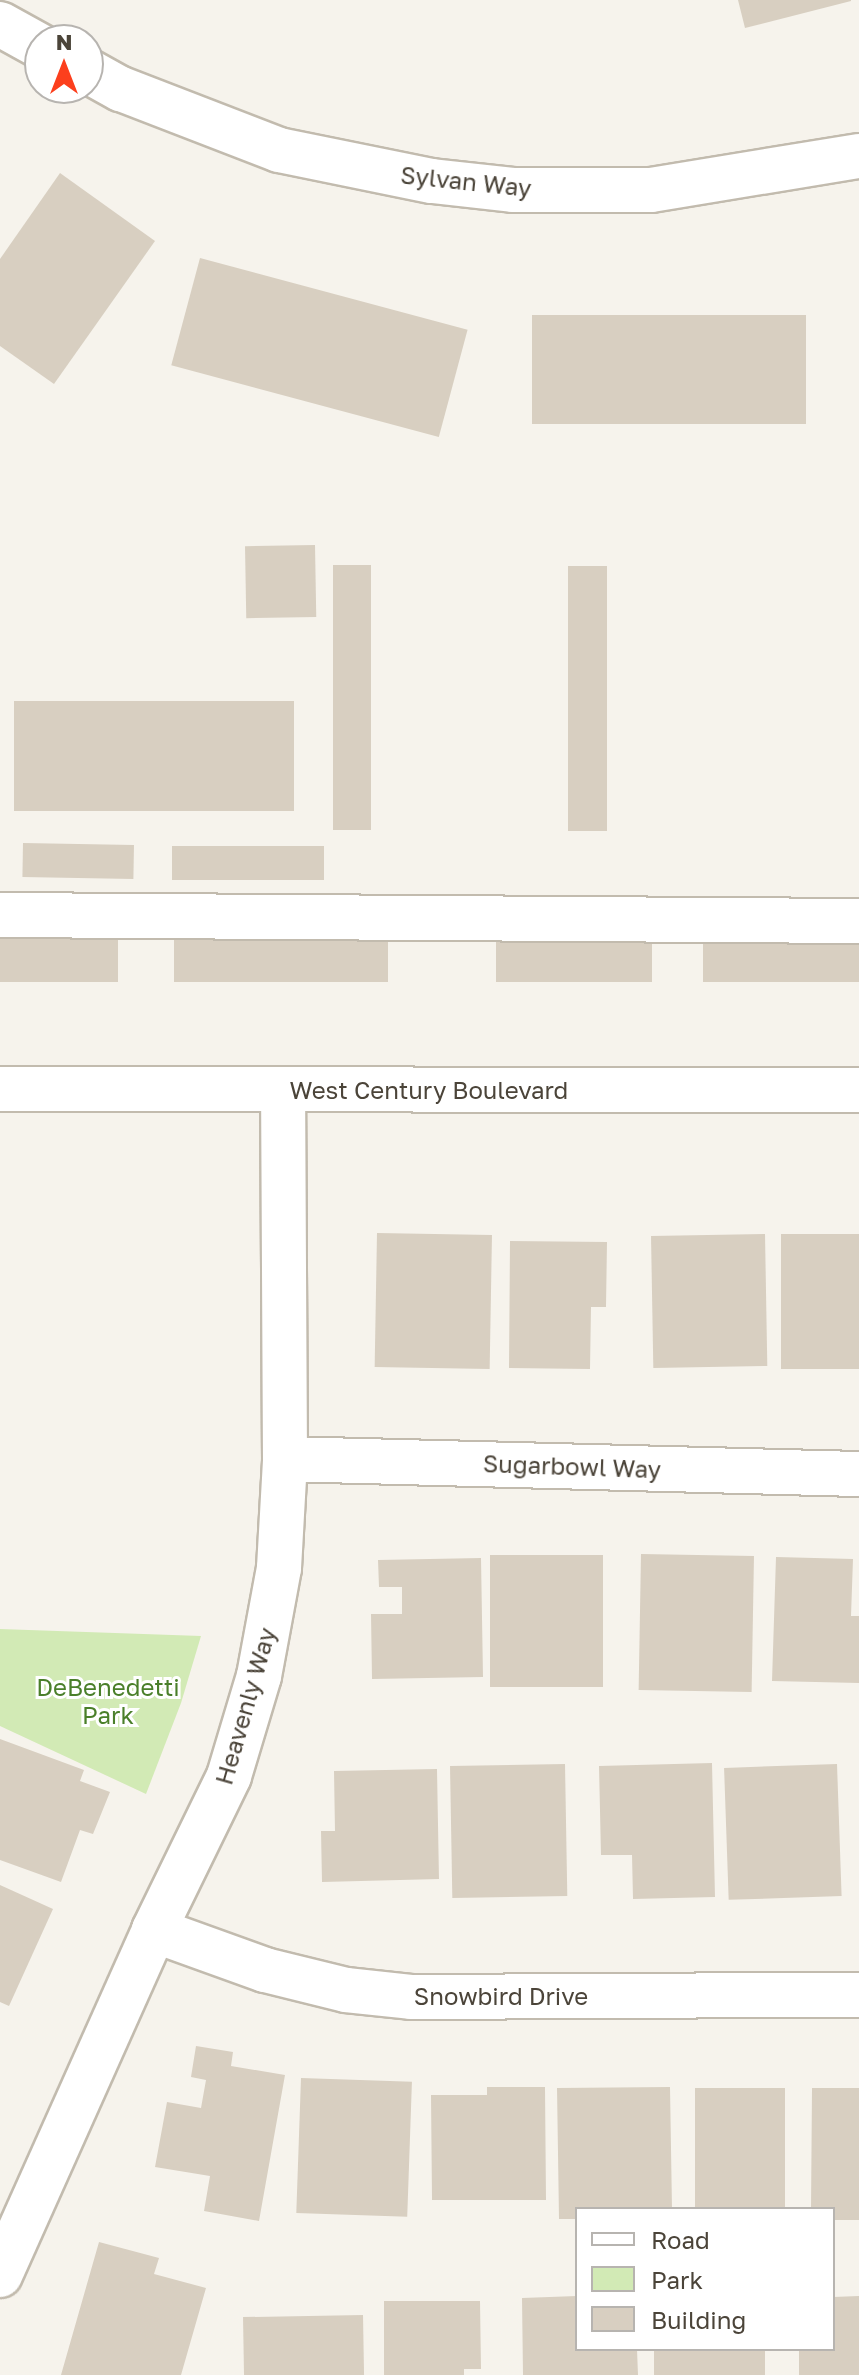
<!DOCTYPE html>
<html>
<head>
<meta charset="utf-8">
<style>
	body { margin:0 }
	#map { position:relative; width:859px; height:2375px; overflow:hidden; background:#f6f3ec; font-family:"Golos Text",sans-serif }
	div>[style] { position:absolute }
	.green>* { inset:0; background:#d2eab5 }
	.building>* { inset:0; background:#d8cfc1; transform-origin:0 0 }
	.roads { filter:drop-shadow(2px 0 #c2bbae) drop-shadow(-2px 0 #c2bbae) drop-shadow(0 2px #c2bbae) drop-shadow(0 -2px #c2bbae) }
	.minor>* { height:44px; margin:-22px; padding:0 22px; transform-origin:22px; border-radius:22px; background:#fff }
	.tertiary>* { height:44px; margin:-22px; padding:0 22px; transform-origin:22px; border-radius:22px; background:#fff }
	span { translate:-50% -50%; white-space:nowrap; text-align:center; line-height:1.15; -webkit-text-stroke:6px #fff; paint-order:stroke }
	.street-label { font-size:24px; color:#4b4439 }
	.park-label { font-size:24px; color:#4a7f2a }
	.legend { position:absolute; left:575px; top:2207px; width:260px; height:144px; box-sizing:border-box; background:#fff; border:2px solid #b7b4b0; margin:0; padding:10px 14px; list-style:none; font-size:24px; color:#4b4439 }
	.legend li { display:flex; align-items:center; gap:16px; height:40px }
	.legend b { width:40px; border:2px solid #b7b4b0 }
	.north { position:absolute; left:24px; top:24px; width:80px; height:80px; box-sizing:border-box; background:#fff; border:2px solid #b7b4b0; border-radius:50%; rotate:0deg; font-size:22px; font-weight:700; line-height:32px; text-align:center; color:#4b4439 }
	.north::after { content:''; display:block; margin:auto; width:28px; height:36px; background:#fc3f1d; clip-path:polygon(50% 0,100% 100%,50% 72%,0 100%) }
</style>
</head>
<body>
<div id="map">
	<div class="green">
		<i style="clip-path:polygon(0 1629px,201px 1636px,181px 1703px,146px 1794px,0 1726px)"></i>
	</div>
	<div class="building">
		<i style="clip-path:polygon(738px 0,851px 0,851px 1px,745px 28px)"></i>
		<i style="clip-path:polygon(60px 173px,155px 241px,54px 384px,0 346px,0 259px)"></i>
		<i style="left:200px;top:258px;width:277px;height:111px;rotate:15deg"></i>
		<i style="left:532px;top:315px;width:274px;height:109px"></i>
		<i style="left:315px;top:545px;width:72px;height:70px;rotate:89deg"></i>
		<i style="left:333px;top:565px;width:38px;height:265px"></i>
		<i style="left:568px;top:566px;width:39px;height:265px"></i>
		<i style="left:14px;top:701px;width:280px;height:110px"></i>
		<i style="left:23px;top:843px;width:111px;height:34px;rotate:1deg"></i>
		<i style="left:172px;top:846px;width:152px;height:34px"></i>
		<i style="left:0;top:937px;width:118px;height:45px"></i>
		<i style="left:174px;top:938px;width:214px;height:44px"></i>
		<i style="left:703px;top:938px;width:156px;height:44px"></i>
		<i style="left:496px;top:940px;width:156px;height:42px"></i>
		<i style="left:377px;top:1233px;width:115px;height:134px;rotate:1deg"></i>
		<i style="left:765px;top:1234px;width:132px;height:114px;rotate:89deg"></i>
		<i style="left:859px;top:1234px;width:135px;height:78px;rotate:90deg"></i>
		<i style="clip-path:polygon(510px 1241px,607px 1242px,606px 1307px,591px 1307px,590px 1369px,509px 1368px)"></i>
		<i style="left:641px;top:1554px;width:113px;height:136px;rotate:1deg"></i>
		<i style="left:603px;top:1555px;width:132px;height:113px;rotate:90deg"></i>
		<i style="clip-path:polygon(776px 1557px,853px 1559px,851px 1616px,859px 1616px,859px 1683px,772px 1681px)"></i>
		<i style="clip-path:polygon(481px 1558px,483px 1677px,372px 1679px,371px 1614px,402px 1614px,402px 1587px,379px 1587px,378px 1560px)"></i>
		<i style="clip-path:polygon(0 1739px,84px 1770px,80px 1781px,110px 1792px,93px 1834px,80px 1830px,61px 1882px,0 1860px)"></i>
		<i style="clip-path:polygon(712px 1763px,715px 1897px,633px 1899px,632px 1855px,601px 1855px,599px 1766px)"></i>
		<i style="left:565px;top:1764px;width:132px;height:115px;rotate:89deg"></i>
		<i style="left:837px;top:1764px;width:132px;height:113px;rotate:88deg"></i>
		<i style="clip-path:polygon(437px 1769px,439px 1879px,322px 1882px,321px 1831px,335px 1831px,334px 1771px)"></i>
		<i style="clip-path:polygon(0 1885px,53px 1909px,9px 2006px,0 2002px)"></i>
		<i style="clip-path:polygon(196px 2046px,233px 2052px,231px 2066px,285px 2075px,259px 2221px,204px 2211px,210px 2176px,155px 2167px,167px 2102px,201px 2108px,206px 2080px,191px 2077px)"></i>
		<i style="left:301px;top:2078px;width:111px;height:135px;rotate:2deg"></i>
		<i style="clip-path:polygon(487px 2087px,545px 2087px,546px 2200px,432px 2200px,431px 2095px,487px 2095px)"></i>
		<i style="clip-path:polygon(670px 2087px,672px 2209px,577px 2209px,577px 2219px,559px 2219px,557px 2088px)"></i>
		<i style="left:695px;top:2088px;width:90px;height:121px"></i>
		<i style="clip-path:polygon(812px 2088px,859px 2088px,859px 2220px,833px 2220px,833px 2209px,811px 2209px)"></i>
		<i style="clip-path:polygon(99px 2242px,159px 2258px,154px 2274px,206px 2288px,181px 2375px,61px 2375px)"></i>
		<i style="clip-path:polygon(577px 2296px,577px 2349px,637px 2349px,638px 2375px,523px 2375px,522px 2298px)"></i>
		<i style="clip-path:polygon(859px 2296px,859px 2375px,799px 2375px,799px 2349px,833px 2349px,833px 2297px)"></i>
		<i style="clip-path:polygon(384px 2301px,480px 2301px,481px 2369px,464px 2369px,464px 2375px,384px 2375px)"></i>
		<i style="left:363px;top:2315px;width:60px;height:120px;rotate:89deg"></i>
		<i style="left:654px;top:2349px;width:111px;height:26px"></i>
	</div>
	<div class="roads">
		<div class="minor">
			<i style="left:0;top:24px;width:46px;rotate:28.8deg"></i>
			<i style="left:88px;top:71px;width:38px;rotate:29deg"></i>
			<i style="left:121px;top:89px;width:169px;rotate:21.1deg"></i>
			<i style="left:279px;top:150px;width:156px;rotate:11.5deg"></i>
			<i style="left:432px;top:181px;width:81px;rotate:6.3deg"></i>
			<i style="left:513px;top:190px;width:138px"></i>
			<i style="left:651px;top:190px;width:211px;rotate:-9.3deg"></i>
			<i style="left:0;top:915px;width:859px;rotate:0.4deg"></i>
			<i style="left:285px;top:1459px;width:574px;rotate:1.5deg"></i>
			<i style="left:154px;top:1930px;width:118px;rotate:19.8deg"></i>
			<i style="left:265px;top:1970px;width:83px;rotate:13.9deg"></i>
			<i style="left:346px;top:1990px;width:65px;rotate:6.1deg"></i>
			<i style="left:411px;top:1997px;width:448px;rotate:-0.3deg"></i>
			<i style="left:0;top:2275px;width:378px;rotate:-65.9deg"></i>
			<i style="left:154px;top:1930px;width:171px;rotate:-64deg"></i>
			<i style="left:229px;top:1776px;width:104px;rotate:-73.3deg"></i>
			<i style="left:259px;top:1676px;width:110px;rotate:-79.5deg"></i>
			<i style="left:279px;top:1568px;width:109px;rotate:-86.8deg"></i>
			<i style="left:285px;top:1459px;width:369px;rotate:-90.3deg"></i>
		</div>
		<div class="tertiary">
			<i style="left:0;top:1089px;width:859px;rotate:0.07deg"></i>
		</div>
	</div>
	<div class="street-label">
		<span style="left:466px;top:181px;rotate:6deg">Sylvan Way</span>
		<span style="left:429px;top:1090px">West Century Boulevard</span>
		<span style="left:572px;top:1466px;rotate:2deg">Sugarbowl Way</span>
		<span style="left:245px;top:1706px;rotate:-74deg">Heavenly Way</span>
		<span style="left:501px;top:1996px">Snowbird Drive</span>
	</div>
	<div class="park-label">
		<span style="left:108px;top:1701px">DeBenedetti<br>Park</span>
	</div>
	<ul class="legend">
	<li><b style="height:10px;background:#fff"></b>Road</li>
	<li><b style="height:22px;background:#d2eab5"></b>Park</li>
	<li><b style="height:22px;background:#d8cfc1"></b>Building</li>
	</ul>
	<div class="north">N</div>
</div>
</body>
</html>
